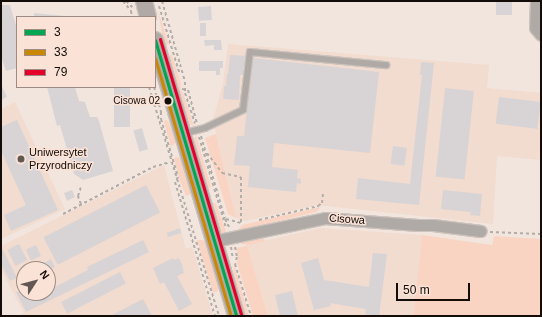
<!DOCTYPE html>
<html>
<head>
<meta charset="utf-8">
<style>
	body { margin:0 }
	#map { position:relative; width:542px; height:317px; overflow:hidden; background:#f2e5de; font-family:Helvetica,sans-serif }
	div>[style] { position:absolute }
	.built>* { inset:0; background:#f2dbcf }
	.green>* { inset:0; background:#f9d4c2 }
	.building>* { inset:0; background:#d8d4d5; transform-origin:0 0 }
	.path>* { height:2px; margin-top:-1px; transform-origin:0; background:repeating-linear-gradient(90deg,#b3ada8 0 3px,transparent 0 6px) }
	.roads { filter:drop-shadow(1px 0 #cdc3bd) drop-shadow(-1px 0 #cdc3bd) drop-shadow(0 1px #cdc3bd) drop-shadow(0 -1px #cdc3bd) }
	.lane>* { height:5.5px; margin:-2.75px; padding:0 2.75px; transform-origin:2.75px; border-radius:2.75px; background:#b0aaa7 }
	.street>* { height:11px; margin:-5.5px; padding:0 5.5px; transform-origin:5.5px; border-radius:5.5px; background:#b0aaa7 }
	.secondary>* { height:16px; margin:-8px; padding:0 8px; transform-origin:8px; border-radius:8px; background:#b0a9a5 }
	.bus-1>* { height:3px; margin:-1.5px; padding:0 1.5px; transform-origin:1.5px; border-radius:1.5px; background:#00a651 }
	.bus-2>* { height:3px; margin:-1.5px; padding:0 1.5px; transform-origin:1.5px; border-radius:1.5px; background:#c98702 }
	.bus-3>* { height:3px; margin:-1.5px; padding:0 1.5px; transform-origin:1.5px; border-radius:1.5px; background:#e4002b }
	.dots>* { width:11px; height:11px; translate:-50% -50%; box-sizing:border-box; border:2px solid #fae2d6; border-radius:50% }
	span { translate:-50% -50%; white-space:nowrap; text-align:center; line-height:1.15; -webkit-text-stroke:3px #fae2d6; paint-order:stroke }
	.bus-label { font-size:10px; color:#130c08 }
	.right { translate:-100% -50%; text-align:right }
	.poi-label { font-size:11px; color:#130c08 }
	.left { translate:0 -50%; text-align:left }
	.street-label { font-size:11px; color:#130c08 }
	.frame { position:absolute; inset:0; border:2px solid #130c08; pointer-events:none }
	.legend { position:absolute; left:16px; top:16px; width:140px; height:72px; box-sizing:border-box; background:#fae2d6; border:1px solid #9e8c84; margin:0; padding:5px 7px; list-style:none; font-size:12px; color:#130c08 }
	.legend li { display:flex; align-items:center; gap:8px; height:20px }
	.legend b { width:20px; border:1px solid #9e8c84 }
	.north { position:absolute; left:16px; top:261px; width:40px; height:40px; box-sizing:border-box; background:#fae2d6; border:1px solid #9e8c84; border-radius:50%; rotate:54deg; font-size:11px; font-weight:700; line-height:16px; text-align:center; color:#130c08 }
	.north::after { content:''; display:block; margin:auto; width:14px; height:18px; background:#615853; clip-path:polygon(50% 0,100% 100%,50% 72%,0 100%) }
	.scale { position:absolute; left:396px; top:283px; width:74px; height:18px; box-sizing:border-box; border:2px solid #130c08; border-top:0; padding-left:5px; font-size:12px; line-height:14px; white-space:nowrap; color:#130c08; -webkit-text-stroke:3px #fae2d6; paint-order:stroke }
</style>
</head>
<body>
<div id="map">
	<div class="built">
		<i style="clip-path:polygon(228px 44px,489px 65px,487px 88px,541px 93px,541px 160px,497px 156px,493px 224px,317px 205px,245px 221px,236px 218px,213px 120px,223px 83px)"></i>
		<i style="clip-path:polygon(15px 102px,65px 209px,1px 239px,1px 109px)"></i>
		<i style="clip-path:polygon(evenodd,164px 165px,186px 249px,192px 247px,213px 316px,18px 316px,24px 313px,1px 270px,1px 246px,164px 165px,24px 269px,48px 269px,48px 293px,24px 293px,24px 269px)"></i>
		<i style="clip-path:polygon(320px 228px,422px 235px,413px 316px,268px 316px,247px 245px)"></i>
	</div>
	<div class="green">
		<i style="clip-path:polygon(158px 11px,169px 44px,165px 46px,163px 39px)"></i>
		<i style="clip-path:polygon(168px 54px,172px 55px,181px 84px,181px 90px,183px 93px,194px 127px,187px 122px)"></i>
		<i style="clip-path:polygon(165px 120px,167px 120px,174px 132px,177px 141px,171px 147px,164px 122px)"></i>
		<i style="clip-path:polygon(216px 134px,236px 218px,228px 214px,205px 138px)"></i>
		<i style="clip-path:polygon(196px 135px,211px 187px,208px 189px,193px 141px)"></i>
		<i style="clip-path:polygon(178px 157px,183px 161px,191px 194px,186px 196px,180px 181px,174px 158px)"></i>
		<i style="clip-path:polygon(212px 202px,216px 204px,227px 234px,222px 233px,219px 229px)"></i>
		<i style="clip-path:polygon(321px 207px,316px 212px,238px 231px,242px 225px)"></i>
		<i style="clip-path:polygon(262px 235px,265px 241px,247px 245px,268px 316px,253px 316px,237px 263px,238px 256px,236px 248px,246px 246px,246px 244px,241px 244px,241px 241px)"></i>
		<i style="clip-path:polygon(422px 235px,492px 245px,494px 236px,541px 239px,541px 316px,413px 316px)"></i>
		<i style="clip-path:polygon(197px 240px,202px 240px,206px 242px,219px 287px,218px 291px,213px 293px)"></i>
		<i style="clip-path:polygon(234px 264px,249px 316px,245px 316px,233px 276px)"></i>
	</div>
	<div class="building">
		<i style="left:496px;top:1px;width:16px;height:14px"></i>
		<i style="clip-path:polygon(1px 5px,10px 5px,17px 29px,17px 68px,6px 71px,1px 56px)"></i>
		<i style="left:211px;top:6px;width:14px;height:13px;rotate:86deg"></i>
		<i style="clip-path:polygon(34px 13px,65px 16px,65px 17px,34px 17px)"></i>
		<i style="left:200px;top:23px;width:6px;height:13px"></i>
		<i style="clip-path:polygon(204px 40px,221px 40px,222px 50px,214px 50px,214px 45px,205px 46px)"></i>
		<i style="clip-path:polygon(230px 55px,246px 56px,245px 68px,243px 68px,243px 75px,240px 75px,239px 100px,223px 99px,224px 86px,226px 86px,227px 74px,228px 74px)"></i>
		<i style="clip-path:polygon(253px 58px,379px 72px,370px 153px,274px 143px,272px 167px,298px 170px,297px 178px,301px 179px,301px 184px,297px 183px,296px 192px,248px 187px,250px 166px,234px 165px,237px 136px,244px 136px)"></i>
		<i style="clip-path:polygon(199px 61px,223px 61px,223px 68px,220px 68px,220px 75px,216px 75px,216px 71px,199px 71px)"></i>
		<i style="clip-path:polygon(421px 62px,434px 63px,419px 205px,356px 199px,358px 178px,410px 184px,422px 75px,420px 75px)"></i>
		<i style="clip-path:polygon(1px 84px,7px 97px,1px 100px)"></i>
		<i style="clip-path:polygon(47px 87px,75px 87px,79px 101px,85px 102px,90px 117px,97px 117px,99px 121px,113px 171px,83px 180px,74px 174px,60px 125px,57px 126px)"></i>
		<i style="left:114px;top:87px;width:16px;height:40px"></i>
		<i style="left:445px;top:88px;width:29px;height:89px;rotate:6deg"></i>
		<i style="left:499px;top:97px;width:42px;height:27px;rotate:7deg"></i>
		<i style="clip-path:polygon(17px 120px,58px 210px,11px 231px,4px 215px,26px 205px,1px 151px,1px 127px)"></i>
		<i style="left:142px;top:128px;width:22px;height:9px;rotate:74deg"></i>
		<i style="left:393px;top:146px;width:14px;height:18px;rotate:8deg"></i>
		<i style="left:146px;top:185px;width:31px;height:115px;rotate:63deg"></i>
		<i style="clip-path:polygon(72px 190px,75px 197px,67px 201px,64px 193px)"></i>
		<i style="clip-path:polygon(443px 190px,482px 194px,480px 216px,470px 215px,471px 212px,441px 209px)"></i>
		<i style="clip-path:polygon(180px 228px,181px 233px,168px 237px,167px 233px)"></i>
		<i style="clip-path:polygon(143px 240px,149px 252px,26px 312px,16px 292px,24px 289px,24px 293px,48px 293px,48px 277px,49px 276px,55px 287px,88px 270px,87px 267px)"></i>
		<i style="left:19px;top:244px;width:18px;height:13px;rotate:63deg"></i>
		<i style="left:36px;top:245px;width:12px;height:11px;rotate:66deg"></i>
		<i style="clip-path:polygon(3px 250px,17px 278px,10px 281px,1px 264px,1px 251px)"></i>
		<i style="clip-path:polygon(373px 253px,387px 254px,379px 316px,365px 314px,366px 309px,330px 303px,331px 306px,314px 310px,301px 263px,318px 258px,324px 280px,369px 287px)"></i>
		<i style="clip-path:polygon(173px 258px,174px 260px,179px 258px,182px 264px,184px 273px,177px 276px,192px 304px,179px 311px,164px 282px,160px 284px,153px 268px)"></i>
		<i style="clip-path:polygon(51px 259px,55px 267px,48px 271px,48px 269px,40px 269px,38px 266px)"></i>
		<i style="left:120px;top:272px;width:13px;height:66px;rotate:63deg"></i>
		<i style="clip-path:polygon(292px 291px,298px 316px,280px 316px,275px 295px)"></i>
		<i style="clip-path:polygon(143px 299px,152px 316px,110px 316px)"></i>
	</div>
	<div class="path">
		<i style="left:123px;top:1px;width:13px;rotate:51deg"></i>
		<i style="left:131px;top:11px;width:6px;rotate:81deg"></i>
		<i style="left:126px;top:1px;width:10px;rotate:45deg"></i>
		<i style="left:162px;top:1px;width:84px;rotate:74.1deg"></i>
		<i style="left:185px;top:82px;width:11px;rotate:90deg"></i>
		<i style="left:185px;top:93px;width:32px;rotate:72deg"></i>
		<i style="left:159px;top:6px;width:72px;rotate:73.1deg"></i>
		<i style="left:149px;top:87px;width:239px;rotate:73deg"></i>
		<i style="left:154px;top:87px;width:26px;rotate:74deg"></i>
		<i style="left:161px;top:112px;width:7px;rotate:90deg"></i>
		<i style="left:161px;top:119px;width:60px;rotate:73.7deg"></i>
		<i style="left:178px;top:177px;width:6px;rotate:121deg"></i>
		<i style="left:175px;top:182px;width:140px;rotate:73.4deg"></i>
		<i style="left:182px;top:89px;width:6px;rotate:9deg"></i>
		<i style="left:188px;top:90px;width:34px;rotate:75deg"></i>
		<i style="left:201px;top:136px;width:86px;rotate:73.9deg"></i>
		<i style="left:225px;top:219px;width:9px;rotate:63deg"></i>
		<i style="left:199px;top:137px;width:95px;rotate:73.5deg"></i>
		<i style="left:207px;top:153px;width:25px;rotate:53deg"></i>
		<i style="left:222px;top:173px;width:19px;rotate:12deg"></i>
		<i style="left:241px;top:177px;width:46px;rotate:90deg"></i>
		<i style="left:81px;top:204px;width:9px;rotate:-111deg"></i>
		<i style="left:78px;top:196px;width:9px;rotate:-72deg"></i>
		<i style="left:63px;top:214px;width:102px;rotate:-27.6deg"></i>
		<i style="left:153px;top:167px;width:18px;rotate:-16deg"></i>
		<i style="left:226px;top:219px;width:16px;rotate:15deg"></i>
		<i style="left:259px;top:220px;width:61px;rotate:-13.3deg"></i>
		<i style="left:318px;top:206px;width:5px;rotate:-37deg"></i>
		<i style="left:322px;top:203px;width:9px;rotate:-84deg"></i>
		<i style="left:490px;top:232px;width:51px;rotate:2.2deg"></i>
		<i style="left:231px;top:247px;width:12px;rotate:81deg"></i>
		<i style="left:235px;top:247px;width:10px;rotate:79deg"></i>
		<i style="left:237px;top:257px;width:7px;rotate:106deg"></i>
		<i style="left:235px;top:264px;width:54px;rotate:72.9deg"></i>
	</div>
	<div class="roads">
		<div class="lane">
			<i style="left:185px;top:133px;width:21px;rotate:-14deg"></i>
			<i style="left:205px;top:128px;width:42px;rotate:-25.3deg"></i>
			<i style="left:243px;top:110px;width:58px;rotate:-83.1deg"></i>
			<i style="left:250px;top:52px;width:137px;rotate:5.5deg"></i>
		</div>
		<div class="street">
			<i style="left:536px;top:1px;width:27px;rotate:92deg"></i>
			<i style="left:535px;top:28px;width:9px;rotate:49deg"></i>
			<i style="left:214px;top:241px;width:113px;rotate:-11.7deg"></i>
			<i style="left:325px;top:218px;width:93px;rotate:4.3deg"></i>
			<i style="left:418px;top:225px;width:15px"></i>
			<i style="left:433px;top:225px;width:48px;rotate:7.1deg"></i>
		</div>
		<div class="secondary">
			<i style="left:144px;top:1px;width:16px;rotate:76deg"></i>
			<i style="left:155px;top:40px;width:288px;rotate:73.6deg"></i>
		</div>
	</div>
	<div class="bus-1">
		<i style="left:155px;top:40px;width:288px;rotate:73.6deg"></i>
	</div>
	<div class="bus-2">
		<i style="left:155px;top:58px;width:269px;rotate:73.6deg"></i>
	</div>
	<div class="bus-3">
		<i style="left:160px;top:39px;width:288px;rotate:73.6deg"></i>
	</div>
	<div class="dots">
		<i style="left:168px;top:101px;background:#130c08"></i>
		<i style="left:21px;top:159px;background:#615853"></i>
	</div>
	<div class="bus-label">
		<span class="right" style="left:160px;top:101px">Cisowa 02</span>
	</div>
	<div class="poi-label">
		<span class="left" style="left:29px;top:159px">Uniwersytet<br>Przyrodniczy</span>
	</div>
	<div class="street-label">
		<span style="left:347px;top:219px;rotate:4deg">Cisowa</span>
	</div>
	<div class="frame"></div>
	<ul class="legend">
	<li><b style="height:5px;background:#00a651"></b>3</li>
	<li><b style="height:5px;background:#c98702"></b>33</li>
	<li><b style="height:5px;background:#e4002b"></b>79</li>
	</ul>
	<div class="north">N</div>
	<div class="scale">50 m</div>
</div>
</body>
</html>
